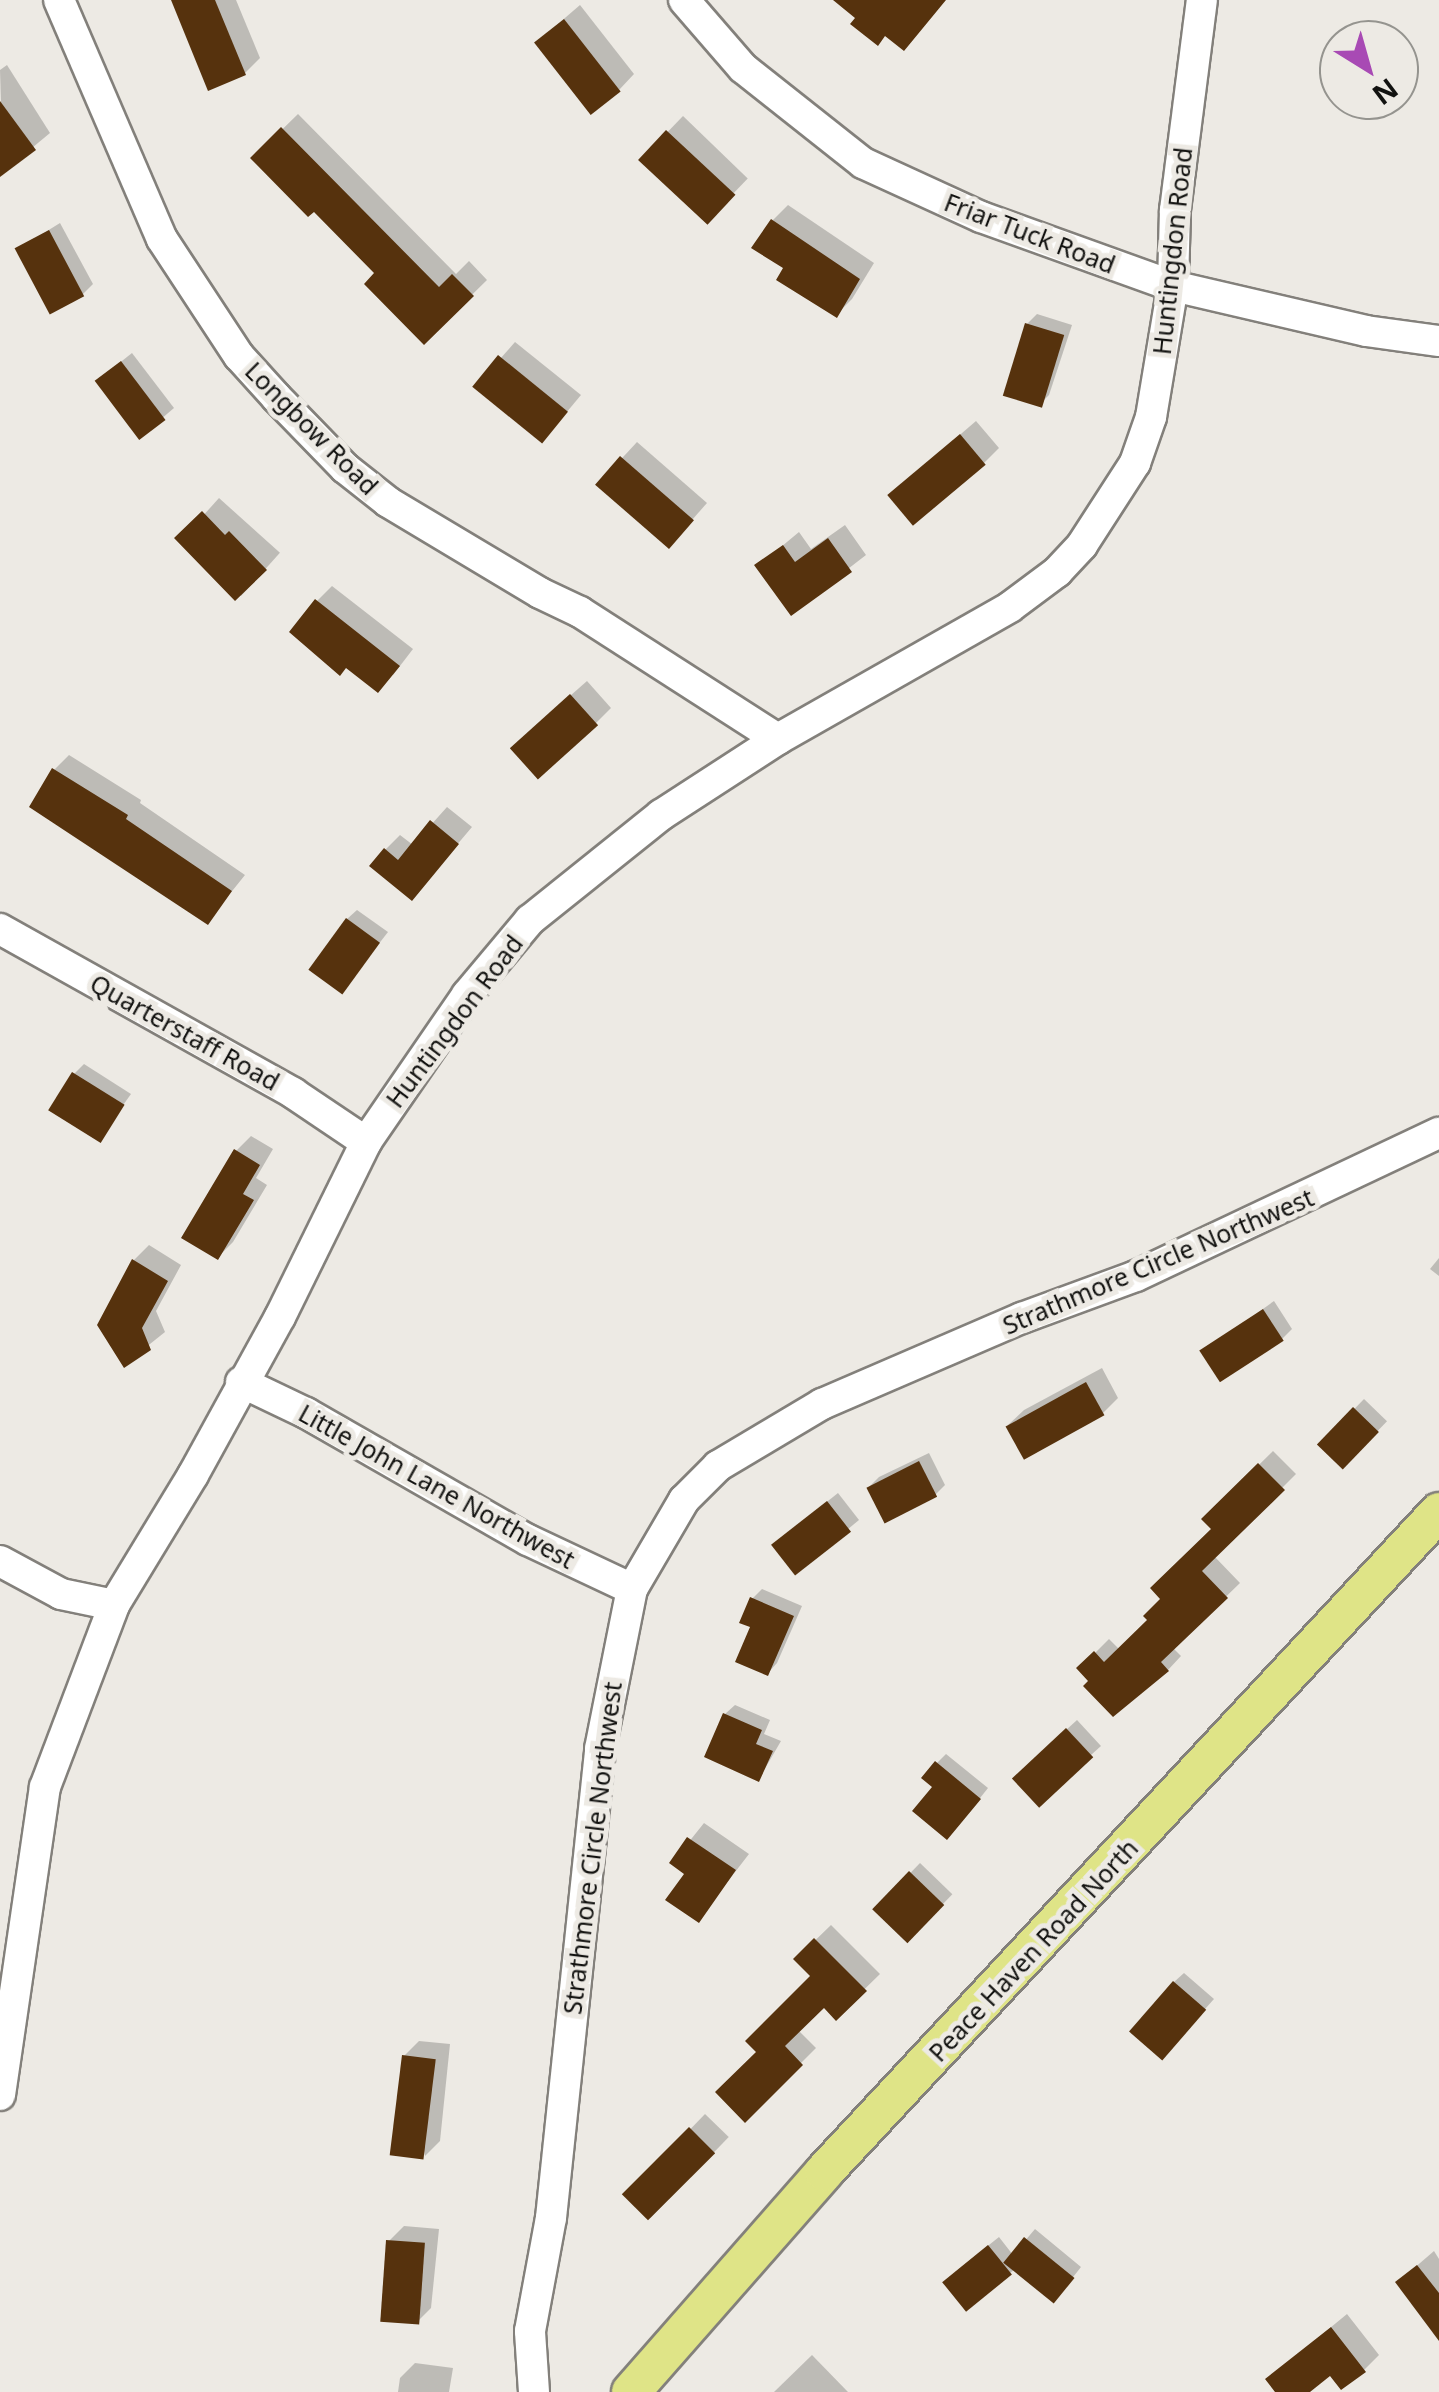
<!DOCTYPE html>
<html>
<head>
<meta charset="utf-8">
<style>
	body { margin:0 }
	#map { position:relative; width:1439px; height:2392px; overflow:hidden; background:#edeae4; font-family:"Noto Sans",sans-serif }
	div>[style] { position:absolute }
	.shadow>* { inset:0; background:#0003; transform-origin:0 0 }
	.building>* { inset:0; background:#56320d; transform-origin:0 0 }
	.roads { filter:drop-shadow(2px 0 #83807b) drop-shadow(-2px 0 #83807b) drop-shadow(0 2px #83807b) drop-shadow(0 -2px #83807b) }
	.minor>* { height:30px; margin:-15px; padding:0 15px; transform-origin:15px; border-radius:15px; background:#fff }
	.major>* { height:38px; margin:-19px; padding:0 19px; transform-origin:19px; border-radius:19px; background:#dfe487 }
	span { translate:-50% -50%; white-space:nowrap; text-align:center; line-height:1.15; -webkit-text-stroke:10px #edeae4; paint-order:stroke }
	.street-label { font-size:25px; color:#121210 }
	.north { position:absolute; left:1319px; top:20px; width:100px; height:100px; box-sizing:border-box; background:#edeae4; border:2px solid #95948f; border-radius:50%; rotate:143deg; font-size:28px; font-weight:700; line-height:40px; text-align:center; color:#121210 }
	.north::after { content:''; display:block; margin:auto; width:35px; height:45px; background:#a84ab4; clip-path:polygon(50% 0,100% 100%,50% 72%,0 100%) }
</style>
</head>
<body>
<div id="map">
	<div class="shadow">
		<i style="clip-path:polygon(174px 0,236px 0,260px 58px,245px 73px)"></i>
		<i style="clip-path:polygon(580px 5px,634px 74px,619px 90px,537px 42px)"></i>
		<i style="clip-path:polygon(7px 65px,50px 133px,3px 172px,0 70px)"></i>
		<i style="clip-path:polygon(298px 114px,456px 274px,469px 261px,487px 280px,424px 342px,377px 273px,314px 208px,253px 158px)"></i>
		<i style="left:683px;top:116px;width:90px;height:61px;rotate:44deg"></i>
		<i style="clip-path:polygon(788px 205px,874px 263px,852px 299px,837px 314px,787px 267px,773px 220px)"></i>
		<i style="clip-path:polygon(60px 223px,93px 284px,83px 294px,18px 249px)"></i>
		<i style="clip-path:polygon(1037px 314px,1072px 325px,1049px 395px,1039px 405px,1027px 324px)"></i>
		<i style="clip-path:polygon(515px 342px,581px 395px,556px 425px,476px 386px)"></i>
		<i style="clip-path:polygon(132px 353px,174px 408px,140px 437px,108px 372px)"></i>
		<i style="clip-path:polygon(976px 421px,999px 448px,984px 463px,890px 495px)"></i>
		<i style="clip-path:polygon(637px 442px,707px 503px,684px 529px,599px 483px)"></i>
		<i style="left:219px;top:498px;width:82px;height:58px;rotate:42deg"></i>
		<i style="clip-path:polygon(845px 525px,866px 555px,791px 613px,758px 566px,799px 532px,811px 549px)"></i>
		<i style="clip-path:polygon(332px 586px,413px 649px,393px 675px,317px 601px)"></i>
		<i style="clip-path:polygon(587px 681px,611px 708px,596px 723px,528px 733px)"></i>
		<i style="clip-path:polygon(69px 755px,141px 800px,140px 803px,245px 875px,208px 921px,54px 770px)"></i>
		<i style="clip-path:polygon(447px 807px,472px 827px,412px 898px,385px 850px,400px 835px,413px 845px)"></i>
		<i style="clip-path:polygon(357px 910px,388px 932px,343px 990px,347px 919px)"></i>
		<i style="clip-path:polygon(84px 1064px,131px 1094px,101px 1136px,74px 1074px)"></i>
		<i style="clip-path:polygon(251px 1136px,273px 1149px,256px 1178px,267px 1185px,233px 1242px,218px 1257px,236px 1151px)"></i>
		<i style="clip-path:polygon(149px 1245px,181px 1265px,156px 1311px,165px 1332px,125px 1364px,134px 1260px)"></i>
		<i style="clip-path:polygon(1439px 1258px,1439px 1276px,1430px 1269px)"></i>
		<i style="clip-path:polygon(1274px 1301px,1292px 1329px,1282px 1339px,1203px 1352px)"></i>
		<i style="clip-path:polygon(1102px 1368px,1118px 1398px,1103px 1413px,1008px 1425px,1024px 1410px)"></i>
		<i style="left:1364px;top:1399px;width:32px;height:63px;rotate:44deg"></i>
		<i style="clip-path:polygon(1273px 1451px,1296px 1474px,1214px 1556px,1240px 1583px,1173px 1648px,1181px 1656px,1168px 1670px,1092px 1681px,1080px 1668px,1109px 1639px,1120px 1650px,1151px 1620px,1215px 1529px,1204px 1519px)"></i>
		<i style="clip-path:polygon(929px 1453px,945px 1485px,935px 1495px,869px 1487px,879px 1477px)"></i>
		<i style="clip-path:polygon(838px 1493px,859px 1520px,796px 1572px,784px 1536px)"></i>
		<i style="clip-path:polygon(762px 1589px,802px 1606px,777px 1663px,768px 1673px,753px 1626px,752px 1599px)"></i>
		<i style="clip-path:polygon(735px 1705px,770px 1720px,764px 1734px,781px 1741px,759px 1779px,725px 1714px)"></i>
		<i style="clip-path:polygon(1077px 1720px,1101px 1746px,1091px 1755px,1029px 1764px)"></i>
		<i style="clip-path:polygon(946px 1754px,988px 1788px,957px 1827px,937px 1763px)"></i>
		<i style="clip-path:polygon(704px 1823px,749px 1854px,698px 1920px,687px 1873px,672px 1863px)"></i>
		<i style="left:920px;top:1863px;width:45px;height:64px;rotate:44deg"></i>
		<i style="clip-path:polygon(831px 1925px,880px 1974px,836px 2017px,824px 2005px,798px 2030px,816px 2048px,745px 2119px,759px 2052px,813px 1976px,796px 1959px)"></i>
		<i style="clip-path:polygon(1184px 1973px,1214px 1999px,1171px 2047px,1174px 1982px)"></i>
		<i style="clip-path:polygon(419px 2041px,450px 2044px,440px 2141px,425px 2156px,404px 2056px)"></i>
		<i style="left:705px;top:2114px;width:33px;height:113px;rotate:44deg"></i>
		<i style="clip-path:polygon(404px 2226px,439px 2229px,431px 2308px,416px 2323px,389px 2241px)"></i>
		<i style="clip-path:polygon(1035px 2229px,1081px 2267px,1062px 2291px,1014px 2270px,1010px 2273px,955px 2272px,999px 2237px,1013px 2255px)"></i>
		<i style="clip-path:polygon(1434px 2251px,1439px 2259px,1439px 2337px,1398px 2282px)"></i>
		<i style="clip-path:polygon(1347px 2314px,1379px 2355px,1364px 2370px,1331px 2373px,1306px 2392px,1278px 2392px,1268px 2379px)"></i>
		<i style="clip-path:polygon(812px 2355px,848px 2392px,774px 2392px)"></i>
		<i style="clip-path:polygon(415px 2363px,453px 2368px,449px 2392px,398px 2392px,400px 2378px)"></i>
	</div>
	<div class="building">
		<i style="clip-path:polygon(171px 0,215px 0,246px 75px,208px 91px)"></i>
		<i style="clip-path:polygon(833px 0,946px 0,904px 51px,885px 36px,878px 46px,850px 24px,855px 18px)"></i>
		<i style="left:564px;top:19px;width:92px;height:38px;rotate:52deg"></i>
		<i style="clip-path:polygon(0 101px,36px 150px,0 177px)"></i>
		<i style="clip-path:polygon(281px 127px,439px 287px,452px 274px,474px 296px,424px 345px,364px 284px,374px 273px,314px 212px,308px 217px,250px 158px)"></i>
		<i style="left:666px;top:130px;width:95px;height:41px;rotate:43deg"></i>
		<i style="clip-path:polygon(771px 219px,860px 279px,837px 318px,776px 280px,783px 268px,751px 248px)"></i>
		<i style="left:49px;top:230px;width:75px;height:39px;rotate:62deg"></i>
		<i style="left:1025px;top:323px;width:41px;height:76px;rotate:17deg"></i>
		<i style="left:498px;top:355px;width:90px;height:41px;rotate:39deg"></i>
		<i style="left:121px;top:361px;width:74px;height:33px;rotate:53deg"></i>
		<i style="left:960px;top:434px;width:40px;height:95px;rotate:50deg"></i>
		<i style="left:620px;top:456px;width:98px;height:38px;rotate:41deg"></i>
		<i style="clip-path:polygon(202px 511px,225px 535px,229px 531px,267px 570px,235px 601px,174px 538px)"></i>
		<i style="clip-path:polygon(828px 538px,852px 572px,791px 616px,754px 565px,783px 545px,795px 562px)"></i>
		<i style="clip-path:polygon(315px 599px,400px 666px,378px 693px,346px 668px,340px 676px,289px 632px)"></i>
		<i style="left:570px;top:694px;width:42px;height:81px;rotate:48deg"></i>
		<i style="clip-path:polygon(52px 768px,128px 815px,126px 819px,232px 891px,208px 925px,29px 807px)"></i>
		<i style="clip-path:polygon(430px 820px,459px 844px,412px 901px,369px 866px,384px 848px,398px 860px)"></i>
		<i style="left:346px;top:918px;width:42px;height:64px;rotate:36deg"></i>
		<i style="left:72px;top:1072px;width:62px;height:45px;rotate:32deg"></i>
		<i style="clip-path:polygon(234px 1149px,260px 1165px,243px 1194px,254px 1200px,218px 1260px,181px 1238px)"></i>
		<i style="clip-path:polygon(132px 1259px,168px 1281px,142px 1328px,151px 1350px,124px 1368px,97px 1325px)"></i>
		<i style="left:1263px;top:1309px;width:38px;height:76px;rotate:57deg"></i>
		<i style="left:1086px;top:1382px;width:38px;height:92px;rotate:61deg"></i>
		<i style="left:1353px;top:1407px;width:36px;height:52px;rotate:44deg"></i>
		<i style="left:919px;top:1461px;width:40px;height:59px;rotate:63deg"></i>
		<i style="clip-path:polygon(1258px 1463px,1285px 1490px,1202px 1571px,1228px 1598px,1161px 1662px,1169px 1671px,1113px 1717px,1083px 1686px,1088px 1681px,1076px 1668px,1094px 1651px,1104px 1662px,1147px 1620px,1143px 1616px,1160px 1599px,1150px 1588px,1211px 1529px,1201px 1519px)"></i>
		<i style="left:827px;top:1501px;width:39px;height:71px;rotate:52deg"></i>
		<i style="clip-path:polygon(750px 1597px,794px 1616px,768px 1676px,735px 1662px,750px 1627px,739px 1623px)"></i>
		<i style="clip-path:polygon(723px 1713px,762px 1730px,756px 1744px,773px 1751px,759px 1782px,704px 1757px)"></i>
		<i style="left:1066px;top:1728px;width:40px;height:74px;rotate:47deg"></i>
		<i style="clip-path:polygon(935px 1761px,981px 1799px,947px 1840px,912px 1811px,932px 1787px,921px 1778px)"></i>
		<i style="clip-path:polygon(687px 1837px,736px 1870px,699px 1923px,665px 1900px,684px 1874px,669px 1863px)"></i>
		<i style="left:909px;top:1871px;width:49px;height:53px;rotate:44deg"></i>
		<i style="clip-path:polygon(814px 1938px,867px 1991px,836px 2021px,824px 2008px,785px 2046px,803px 2065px,745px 2123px,715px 2092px,756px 2052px,745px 2041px,810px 1976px,793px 1959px)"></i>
		<i style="left:1173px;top:1981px;width:44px;height:67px;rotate:41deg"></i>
		<i style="left:402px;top:2055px;width:34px;height:101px;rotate:7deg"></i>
		<i style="left:689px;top:2127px;width:37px;height:95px;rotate:45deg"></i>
		<i style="left:1024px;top:2237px;width:65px;height:33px;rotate:39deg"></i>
		<i style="left:386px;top:2240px;width:39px;height:82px;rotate:4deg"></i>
		<i style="left:988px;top:2245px;width:38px;height:59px;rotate:51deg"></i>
		<i style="clip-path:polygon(1417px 2265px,1439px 2293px,1439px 2341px,1395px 2282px)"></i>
		<i style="clip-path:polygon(1331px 2327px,1366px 2372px,1341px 2390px,1330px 2376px,1310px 2392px,1275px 2392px,1265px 2379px)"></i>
	</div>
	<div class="roads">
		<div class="minor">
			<i style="left:59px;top:0;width:260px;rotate:66.7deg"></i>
			<i style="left:162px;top:239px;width:140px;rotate:56.7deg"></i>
			<i style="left:239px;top:356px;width:55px;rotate:47.9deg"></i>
			<i style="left:276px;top:397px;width:99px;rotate:45.8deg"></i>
			<i style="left:345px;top:468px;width:55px;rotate:38.3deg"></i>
			<i style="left:388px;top:502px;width:177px;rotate:30.9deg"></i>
			<i style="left:540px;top:593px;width:44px;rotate:25.4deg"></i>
			<i style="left:580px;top:612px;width:235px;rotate:32.7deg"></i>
			<i style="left:684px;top:0;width:90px;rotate:49.1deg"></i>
			<i style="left:743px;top:68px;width:153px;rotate:38.4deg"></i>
			<i style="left:863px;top:163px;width:130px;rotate:24.6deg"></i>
			<i style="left:981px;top:217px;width:204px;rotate:19.8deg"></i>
			<i style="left:1173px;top:286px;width:198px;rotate:13.1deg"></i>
			<i style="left:1366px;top:331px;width:74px;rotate:7.8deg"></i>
			<i style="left:0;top:929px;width:336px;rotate:29.2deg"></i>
			<i style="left:293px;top:1093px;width:88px;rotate:33.9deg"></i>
			<i style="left:241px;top:1382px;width:72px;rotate:25.5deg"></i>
			<i style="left:306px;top:1413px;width:256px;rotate:29.8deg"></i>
			<i style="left:528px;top:1540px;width:115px;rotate:25.2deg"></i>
			<i style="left:0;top:1561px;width:69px;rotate:28.4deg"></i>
			<i style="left:61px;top:1594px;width:54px;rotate:11.7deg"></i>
			<i style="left:0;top:2095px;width:311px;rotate:-81.7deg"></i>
			<i style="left:45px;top:1787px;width:195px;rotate:-69.2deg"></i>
			<i style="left:114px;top:1605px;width:152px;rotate:-58.7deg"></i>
			<i style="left:193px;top:1475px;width:180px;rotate:-61.2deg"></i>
			<i style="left:280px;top:1317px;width:195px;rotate:-63.8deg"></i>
			<i style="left:366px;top:1142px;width:178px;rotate:-55.5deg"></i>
			<i style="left:467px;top:995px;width:98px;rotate:-50deg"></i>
			<i style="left:530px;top:920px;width:168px;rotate:-38.7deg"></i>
			<i style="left:661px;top:815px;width:140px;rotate:-33deg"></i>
			<i style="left:778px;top:739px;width:267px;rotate:-29.6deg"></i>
			<i style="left:1010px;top:607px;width:59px;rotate:-36.7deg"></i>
			<i style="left:1057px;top:572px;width:37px;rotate:-47deg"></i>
			<i style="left:1082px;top:545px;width:98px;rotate:-57.1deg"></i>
			<i style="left:1135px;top:463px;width:49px;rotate:-70.8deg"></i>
			<i style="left:1151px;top:417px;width:133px;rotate:-80.5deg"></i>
			<i style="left:1173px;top:286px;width:76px;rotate:-88.5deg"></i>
			<i style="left:1175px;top:210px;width:212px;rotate:-82.7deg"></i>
			<i style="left:534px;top:2392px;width:61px;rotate:-93.8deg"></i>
			<i style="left:530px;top:2331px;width:115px;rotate:-79.5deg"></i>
			<i style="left:551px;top:2218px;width:472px;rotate:-84deg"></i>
			<i style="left:600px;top:1749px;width:163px;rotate:-78.7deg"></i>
			<i style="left:632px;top:1589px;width:103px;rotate:-59.7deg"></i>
			<i style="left:684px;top:1500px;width:48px;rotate:-45deg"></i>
			<i style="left:718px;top:1466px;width:121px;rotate:-30.8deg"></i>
			<i style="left:822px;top:1404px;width:218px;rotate:-23.3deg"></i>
			<i style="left:1022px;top:1318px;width:121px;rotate:-20.2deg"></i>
			<i style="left:1136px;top:1276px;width:335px;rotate:-25.3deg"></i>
		</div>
		<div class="major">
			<i style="left:631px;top:2392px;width:293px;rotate:-48.7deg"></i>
			<i style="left:824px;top:2172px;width:902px;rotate:-47.02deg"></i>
		</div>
	</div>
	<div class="street-label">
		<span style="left:1030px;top:233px;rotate:21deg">Friar Tuck Road</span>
		<span style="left:1172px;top:251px;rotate:-84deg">Huntingdon Road</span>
		<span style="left:312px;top:428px;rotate:45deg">Longbow Road</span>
		<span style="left:454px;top:1021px;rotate:-53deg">Huntingdon Road</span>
		<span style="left:185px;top:1032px;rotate:29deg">Quarterstaff Road</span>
		<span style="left:1158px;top:1261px;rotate:-23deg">Strathmore Circle Northwest</span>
		<span style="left:437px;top:1486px;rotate:29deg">Little John Lane Northwest</span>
		<span style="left:592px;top:1848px;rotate:-83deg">Strathmore Circle Northwest</span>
		<span style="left:1033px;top:1950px;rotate:-47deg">Peace Haven Road North</span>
	</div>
	<div class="north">N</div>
</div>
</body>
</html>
